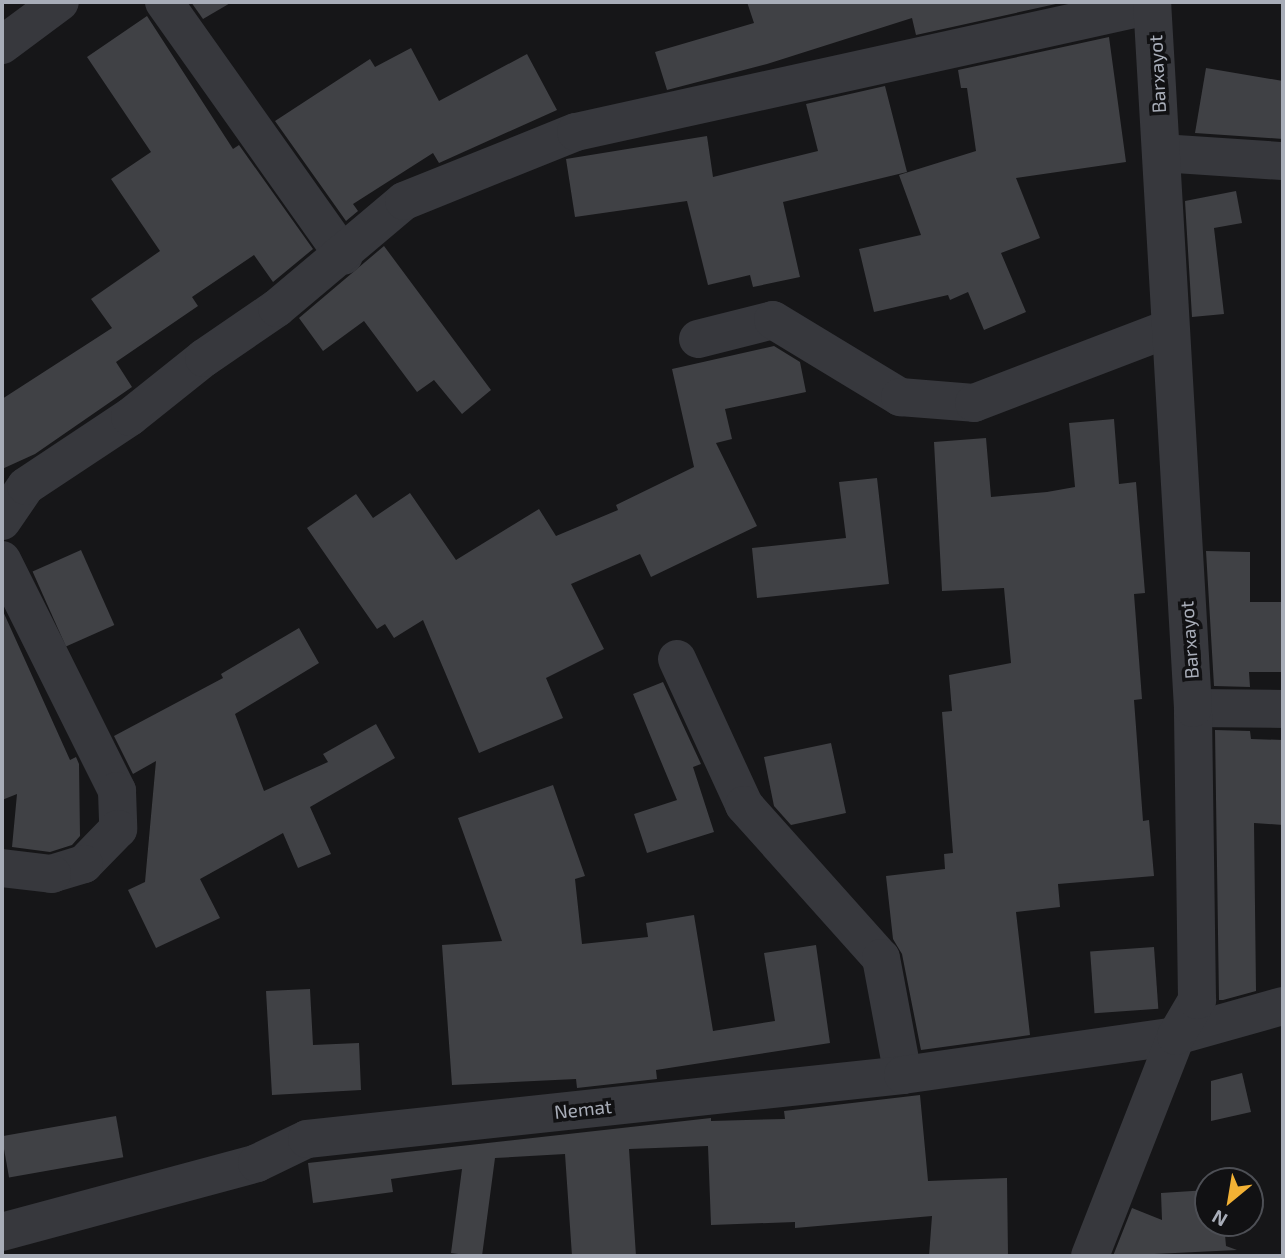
<!DOCTYPE html>
<html>
<head>
<meta charset="utf-8">
<style>
	body { margin:0 }
	#map { position:relative; width:1285px; height:1258px; overflow:hidden; background:#161618; font-family:"Exo 2",sans-serif }
	div>[style] { position:absolute }
	.building>* { inset:0; background:#404145; transform-origin:0 0 }
	.minor>* { height:38px; margin:-19px; padding:0 19px; transform-origin:19px; border-radius:19px; background:#37383d }
	span { translate:-50% -50%; white-space:nowrap; text-align:center; line-height:1.15; -webkit-text-stroke:7px #111113; paint-order:stroke }
	.street-label { font-size:19px; color:#a8adb8 }
	.frame { position:absolute; inset:0; border:4px solid #a8adb8; pointer-events:none }
	.north { position:absolute; left:1194px; top:1167px; width:70px; height:70px; box-sizing:border-box; background:#111113; border:2px solid #4d4f55; border-radius:50%; rotate:210deg; font-size:19px; font-weight:700; line-height:28px; text-align:center; color:#a8adb8 }
	.north::after { content:''; display:block; margin:auto; width:24px; height:32px; background:#f2b134; clip-path:polygon(50% 0,100% 100%,50% 72%,0 100%) }
</style>
</head>
<body>
<div id="map">
	<div class="building">
		<i style="clip-path:polygon(191px 2px,232px 2px,203px 19px)"></i>
		<i style="clip-path:polygon(747px 2px,1065px 2px,916px 35px,912px 18px,767px 64px,667px 90px,655px 52px,754px 23px)"></i>
		<i style="clip-path:polygon(147px 16px,233px 149px,239px 145px,313px 249px,273px 282px,254px 255px,192px 297px,198px 306px,116px 362px,132px 387px,35px 454px,2px 469px,2px 399px,112px 328px,91px 299px,160px 251px,111px 179px,151px 152px,87px 57px)"></i>
		<i style="clip-path:polygon(1109px 37px,1126px 162px,1016px 178px,1040px 238px,1001px 253px,1026px 312px,984px 330px,968px 292px,950px 300px,948px 295px,874px 312px,859px 249px,921px 235px,899px 175px,976px 151px,967px 88px,961px 88px,958px 70px)"></i>
		<i style="clip-path:polygon(411px 48px,439px 101px,527px 54px,557px 110px,439px 163px,433px 153px,353px 204px,358px 211px,346px 221px,275px 121px,370px 59px,375px 67px)"></i>
		<i style="clip-path:polygon(1206px 68px,1283px 81px,1283px 139px,1195px 133px)"></i>
		<i style="clip-path:polygon(885px 86px,907px 172px,783px 202px,800px 277px,753px 287px,750px 275px,708px 285px,687px 201px,575px 217px,566px 159px,707px 136px,713px 177px,818px 151px,806px 104px)"></i>
		<i style="clip-path:polygon(1236px 191px,1242px 223px,1214px 228px,1224px 314px,1192px 317px,1185px 201px)"></i>
		<i style="clip-path:polygon(384px 246px,491px 390px,462px 414px,434px 380px,417px 392px,364px 321px,323px 351px,299px 318px)"></i>
		<i style="clip-path:polygon(774px 346px,800px 362px,806px 392px,725px 409px,732px 439px,716px 443px,757px 526px,651px 577px,640px 554px,571px 584px,604px 649px,546px 678px,563px 718px,479px 753px,423px 620px,394px 638px,385px 624px,377px 629px,307px 528px,356px 494px,373px 518px,410px 493px,456px 560px,539px 509px,556px 536px,618px 510px,616px 505px,694px 467px,672px 369px)"></i>
		<i style="clip-path:polygon(1114px 419px,1119px 484px,1136px 482px,1145px 593px,1134px 594px,1142px 699px,1134px 700px,1143px 821px,1149px 820px,1154px 876px,1058px 884px,1060px 907px,1016px 912px,1030px 1035px,921px 1050px,902px 954px,893px 939px,886px 876px,945px 869px,944px 854px,953px 853px,942px 712px,952px 711px,949px 675px,1011px 663px,1004px 588px,942px 591px,934px 442px,986px 438px,991px 497px,1047px 492px,1075px 487px,1069px 423px)"></i>
		<i style="clip-path:polygon(877px 478px,889px 584px,757px 598px,752px 548px,846px 538px,839px 482px)"></i>
		<i style="left:81px;top:550px;width:82px;height:53px;rotate:66deg"></i>
		<i style="clip-path:polygon(1206px 551px,1250px 552px,1250px 602px,1283px 602px,1283px 672px,1249px 672px,1250px 687px,1214px 686px)"></i>
		<i style="clip-path:polygon(2px 609px,70px 760px,76px 757px,79px 764px,80px 836px,72px 845px,50px 852px,12px 847px,17px 794px,2px 800px)"></i>
		<i style="clip-path:polygon(299px 628px,319px 663px,235px 714px,264px 791px,328px 762px,323px 754px,376px 724px,395px 758px,310px 807px,331px 854px,298px 868px,283px 833px,200px 879px,220px 918px,156px 948px,128px 890px,145px 882px,156px 761px,133px 774px,114px 736px,223px 678px,221px 674px)"></i>
		<i style="clip-path:polygon(663px 682px,701px 764px,693px 767px,714px 832px,647px 853px,634px 814px,677px 800px,633px 694px)"></i>
		<i style="clip-path:polygon(1215px 730px,1250px 731px,1251px 739px,1283px 740px,1283px 825px,1254px 823px,1256px 991px,1223px 1000px,1219px 1000px)"></i>
		<i style="clip-path:polygon(831px 743px,846px 813px,791px 825px,774px 806px,764px 757px)"></i>
		<i style="clip-path:polygon(553px 785px,585px 876px,575px 879px,582px 944px,648px 937px,646px 923px,694px 915px,713px 1031px,775px 1021px,764px 953px,816px 945px,830px 1043px,656px 1070px,657px 1079px,577px 1088px,576px 1079px,452px 1085px,442px 945px,502px 941px,458px 818px)"></i>
		<i style="left:1154px;top:947px;width:62px;height:64px;rotate:86deg"></i>
		<i style="clip-path:polygon(310px 989px,313px 1045px,359px 1043px,361px 1090px,272px 1095px,266px 991px)"></i>
		<i style="clip-path:polygon(1242px 1073px,1251px 1112px,1211px 1121px,1211px 1081px)"></i>
		<i style="clip-path:polygon(920px 1095px,928px 1181px,1007px 1178px,1008px 1256px,929px 1256px,932px 1216px,795px 1228px,795px 1222px,711px 1225px,708px 1146px,629px 1149px,636px 1256px,572px 1256px,565px 1154px,495px 1158px,482px 1256px,473px 1256px,451px 1253px,462px 1169px,391px 1179px,393px 1192px,313px 1203px,308px 1163px,711px 1118px,711px 1121px,785px 1119px,784px 1111px)"></i>
		<i style="left:116px;top:1116px;width:42px;height:116px;rotate:80deg"></i>
		<i style="clip-path:polygon(1208px 1190px,1208px 1223px,1224px 1223px,1226px 1246px,1237px 1250px,1113px 1256px,1132px 1208px,1162px 1220px,1161px 1193px)"></i>
	</div>
	<div class="minor">
		<i style="left:164px;top:2px;width:311px;rotate:54.7deg"></i>
		<i style="left:2px;top:45px;width:72px;rotate:-36.6deg"></i>
		<i style="left:1161px;top:153px;width:122px;rotate:3.8deg"></i>
		<i style="left:698px;top:339px;width:77px;rotate:-14.2deg"></i>
		<i style="left:773px;top:320px;width:149px;rotate:31.2deg"></i>
		<i style="left:900px;top:397px;width:74px;rotate:4.6deg"></i>
		<i style="left:974px;top:403px;width:210px;rotate:-20.9deg"></i>
		<i style="left:2px;top:521px;width:42px;rotate:-55.6deg"></i>
		<i style="left:26px;top:486px;width:125px;rotate:-33.6deg"></i>
		<i style="left:130px;top:417px;width:95px;rotate:-38.6deg"></i>
		<i style="left:204px;top:358px;width:88px;rotate:-34.4deg"></i>
		<i style="left:277px;top:308px;width:166px;rotate:-40.1deg"></i>
		<i style="left:404px;top:201px;width:185px;rotate:-21.9deg"></i>
		<i style="left:576px;top:132px;width:590px;rotate:-12.43deg"></i>
		<i style="left:2px;top:560px;width:258px;rotate:63.5deg"></i>
		<i style="left:117px;top:791px;width:38px;rotate:88deg"></i>
		<i style="left:118px;top:829px;width:49px;rotate:134.2deg"></i>
		<i style="left:84px;top:864px;width:34px;rotate:163deg"></i>
		<i style="left:52px;top:874px;width:50px;rotate:-173.2deg"></i>
		<i style="left:677px;top:659px;width:161px;rotate:65.3deg"></i>
		<i style="left:744px;top:805px;width:205px;rotate:48.2deg"></i>
		<i style="left:881px;top:958px;width:119px;rotate:79.4deg"></i>
		<i style="left:1193px;top:708px;width:90px;rotate:0.6deg"></i>
		<i style="left:2px;top:1232px;width:264px;rotate:-15.1deg"></i>
		<i style="left:257px;top:1163px;width:55px;rotate:-25.6deg"></i>
		<i style="left:307px;top:1139px;width:599px;rotate:-6.13deg"></i>
		<i style="left:903px;top:1075px;width:276px;rotate:-8.1deg"></i>
		<i style="left:1176px;top:1036px;width:111px;rotate:-15.7deg"></i>
		<i style="left:1090px;top:1256px;width:236px;rotate:-68.6deg"></i>
		<i style="left:1176px;top:1036px;width:42px;rotate:-59.7deg"></i>
		<i style="left:1197px;top:1000px;width:292px;rotate:-90.8deg"></i>
		<i style="left:1193px;top:708px;width:707px;rotate:-93.32deg"></i>
	</div>
	<div class="street-label">
		<span style="left:1157px;top:74px;rotate:-93deg">Barxayot</span>
		<span style="left:1189px;top:640px;rotate:-94deg">Barxayot</span>
		<span style="left:583px;top:1109px;rotate:-6deg">Nemat</span>
	</div>
	<div class="frame"></div>
	<div class="north">N</div>
</div>
</body>
</html>
